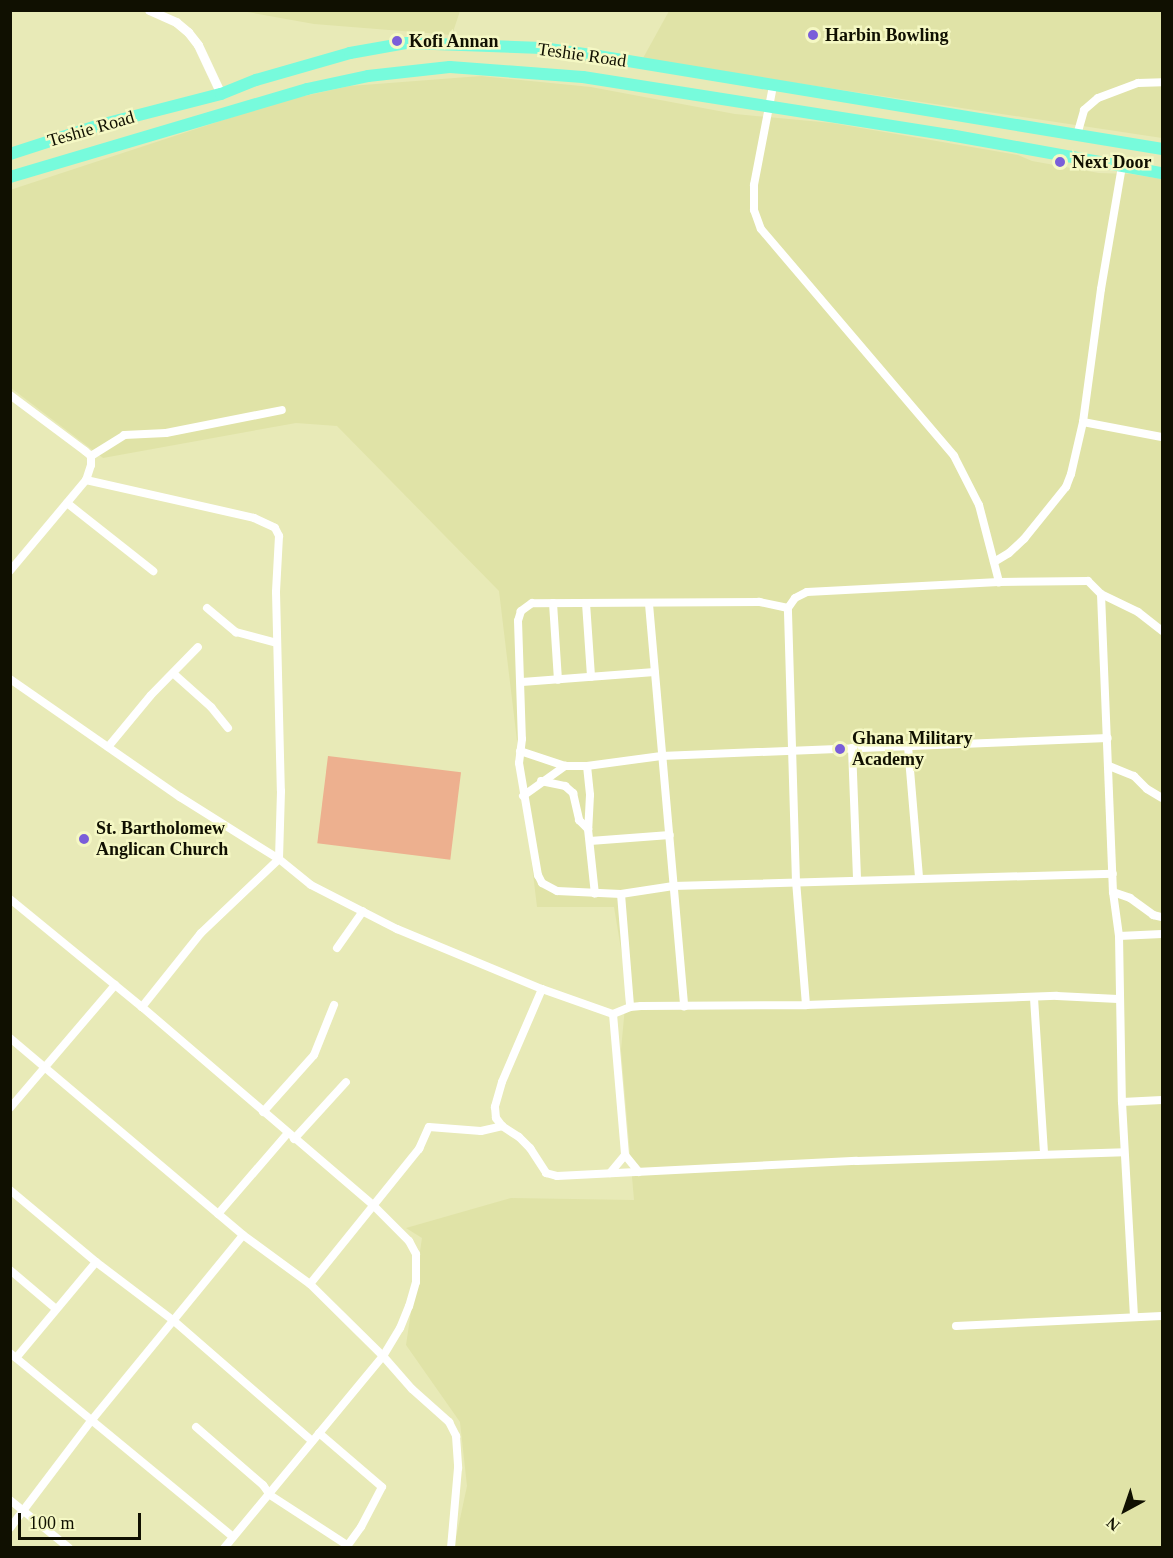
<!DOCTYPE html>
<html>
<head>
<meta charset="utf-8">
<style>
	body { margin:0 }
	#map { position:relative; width:1173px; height:1558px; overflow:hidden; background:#e8eab7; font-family:Georgia,serif }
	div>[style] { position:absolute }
	.built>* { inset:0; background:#e0e3a7 }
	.green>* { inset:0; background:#edb08f; transform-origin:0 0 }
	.minor>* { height:8px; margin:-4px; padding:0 4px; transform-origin:4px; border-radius:4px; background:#fff }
	.tertiary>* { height:9px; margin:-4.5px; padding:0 4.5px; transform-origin:4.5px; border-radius:4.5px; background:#fff }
	.primary>* { height:12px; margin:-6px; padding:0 6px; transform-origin:6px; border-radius:6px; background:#77fbdc }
	.dots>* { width:16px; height:16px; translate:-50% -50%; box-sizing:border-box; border:3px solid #f5f8c4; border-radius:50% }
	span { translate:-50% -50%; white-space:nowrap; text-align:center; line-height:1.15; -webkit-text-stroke:5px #f5f8c4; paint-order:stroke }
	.poi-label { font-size:18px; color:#101001; font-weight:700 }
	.left { translate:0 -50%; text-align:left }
	.street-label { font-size:18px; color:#101001 }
	.frame { position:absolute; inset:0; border:12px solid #101001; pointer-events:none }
	.north { position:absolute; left:1095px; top:1480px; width:60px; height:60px; -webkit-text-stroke:4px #f5f8c4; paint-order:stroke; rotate:220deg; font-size:16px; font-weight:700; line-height:24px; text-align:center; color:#101001 }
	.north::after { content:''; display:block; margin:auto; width:21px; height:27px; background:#101001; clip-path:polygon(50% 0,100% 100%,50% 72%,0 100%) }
	.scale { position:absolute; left:18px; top:1513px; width:123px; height:27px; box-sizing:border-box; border:3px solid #101001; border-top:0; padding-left:8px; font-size:18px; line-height:21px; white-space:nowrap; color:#101001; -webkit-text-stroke:4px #f5f8c4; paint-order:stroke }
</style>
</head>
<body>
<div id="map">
	<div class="built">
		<i style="clip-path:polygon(242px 11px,460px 10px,460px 11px,452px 35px,314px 24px)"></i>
		<i style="clip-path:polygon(669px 11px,1162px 11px,1162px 138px,642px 60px)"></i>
		<i style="clip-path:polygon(481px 76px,591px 87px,735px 114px,832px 123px,1018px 155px,1032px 161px,1099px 173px,1131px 174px,1162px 179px,1162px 1547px,454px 1547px,467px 1486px,460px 1422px,406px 1345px,422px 1238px,406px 1228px,511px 1198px,634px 1200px,621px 1050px,627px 985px,614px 907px,537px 907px,499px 591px,337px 426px,296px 423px,103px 458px,11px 388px,10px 190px,281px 101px,350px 86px)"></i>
	</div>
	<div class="green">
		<i style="left:328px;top:756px;width:134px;height:88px;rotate:7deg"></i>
	</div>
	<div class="minor">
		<i style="left:773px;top:86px;width:101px;rotate:100.9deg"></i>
		<i style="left:754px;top:185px;width:25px;rotate:90deg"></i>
		<i style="left:754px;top:210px;width:20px;rotate:70deg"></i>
		<i style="left:761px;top:229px;width:298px;rotate:49.6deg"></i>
		<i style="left:954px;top:456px;width:55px;rotate:63deg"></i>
		<i style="left:979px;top:505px;width:80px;rotate:75.4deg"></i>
		<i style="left:1077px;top:135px;width:26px;rotate:-74deg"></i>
		<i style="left:1084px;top:110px;width:18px;rotate:-41deg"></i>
		<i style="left:1098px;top:98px;width:43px;rotate:-20.6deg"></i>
		<i style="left:1138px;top:83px;width:24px;rotate:-2deg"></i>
		<i style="left:10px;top:395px;width:94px;rotate:36.7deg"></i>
		<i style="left:85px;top:451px;width:8px;rotate:40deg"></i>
		<i style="left:91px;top:456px;width:9px;rotate:90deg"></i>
		<i style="left:91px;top:465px;width:16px;rotate:108deg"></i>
		<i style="left:86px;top:480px;width:119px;rotate:129.9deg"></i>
		<i style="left:1083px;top:422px;width:80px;rotate:10.8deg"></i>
		<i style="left:91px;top:456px;width:39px;rotate:-32deg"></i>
		<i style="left:124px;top:435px;width:42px;rotate:-2.7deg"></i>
		<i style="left:166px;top:433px;width:118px;rotate:-11.2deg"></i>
		<i style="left:86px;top:480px;width:172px;rotate:12.7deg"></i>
		<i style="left:254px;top:518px;width:23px;rotate:25deg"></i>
		<i style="left:275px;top:528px;width:9px;rotate:63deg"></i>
		<i style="left:279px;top:536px;width:56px;rotate:93.1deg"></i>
		<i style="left:276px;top:592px;width:199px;rotate:88.6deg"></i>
		<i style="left:281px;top:791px;width:68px;rotate:91.7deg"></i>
		<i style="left:279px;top:859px;width:108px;rotate:136.5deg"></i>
		<i style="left:201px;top:933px;width:95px;rotate:128.6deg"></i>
		<i style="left:67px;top:503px;width:110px;rotate:38.3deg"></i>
		<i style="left:994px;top:562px;width:17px;rotate:-31deg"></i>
		<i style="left:1009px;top:553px;width:21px;rotate:-43deg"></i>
		<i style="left:1024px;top:539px;width:67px;rotate:-51.1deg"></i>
		<i style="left:1066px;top:487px;width:14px;rotate:-69deg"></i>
		<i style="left:1071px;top:474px;width:53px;rotate:-77deg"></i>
		<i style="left:1083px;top:422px;width:134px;rotate:-82.3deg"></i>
		<i style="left:1101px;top:289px;width:125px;rotate:-80.3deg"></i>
		<i style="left:1101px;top:594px;width:41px;rotate:25.9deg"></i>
		<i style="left:1138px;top:612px;width:31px;rotate:38deg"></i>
		<i style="left:553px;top:603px;width:77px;rotate:86.3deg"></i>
		<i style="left:586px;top:603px;width:74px;rotate:86.1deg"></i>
		<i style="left:649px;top:604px;width:404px;rotate:85deg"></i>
		<i style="left:207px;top:608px;width:38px;rotate:40deg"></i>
		<i style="left:236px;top:632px;width:42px;rotate:15deg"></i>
		<i style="left:788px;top:608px;width:30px;rotate:-168deg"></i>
		<i style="left:759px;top:602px;width:227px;rotate:179.7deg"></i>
		<i style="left:532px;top:603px;width:14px;rotate:144deg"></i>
		<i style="left:521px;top:611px;width:10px;rotate:107deg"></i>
		<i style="left:518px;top:621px;width:118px;rotate:88.1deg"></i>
		<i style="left:522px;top:739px;width:24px;rotate:97deg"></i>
		<i style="left:519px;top:763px;width:114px;rotate:80.4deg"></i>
		<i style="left:538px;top:875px;width:9px;rotate:63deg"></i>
		<i style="left:542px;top:883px;width:17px;rotate:28deg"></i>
		<i style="left:557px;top:891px;width:64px;rotate:2.7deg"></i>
		<i style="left:621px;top:894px;width:53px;rotate:-8.7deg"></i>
		<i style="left:673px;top:886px;width:440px;rotate:-1.6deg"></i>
		<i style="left:174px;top:674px;width:50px;rotate:41.7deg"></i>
		<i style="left:211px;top:707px;width:27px;rotate:51deg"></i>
		<i style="left:10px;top:679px;width:207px;rotate:34.8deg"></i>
		<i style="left:180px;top:797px;width:117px;rotate:32.1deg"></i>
		<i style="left:279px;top:859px;width:41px;rotate:39.1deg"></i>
		<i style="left:311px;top:885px;width:97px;rotate:27.1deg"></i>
		<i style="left:397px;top:929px;width:157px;rotate:22.5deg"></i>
		<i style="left:542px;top:989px;width:75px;rotate:19.4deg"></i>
		<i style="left:613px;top:1014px;width:18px;rotate:-22deg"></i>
		<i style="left:630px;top:1007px;width:11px;rotate:-5deg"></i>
		<i style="left:641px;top:1006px;width:165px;rotate:-0.3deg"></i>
		<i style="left:806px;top:1005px;width:251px;rotate:-2.1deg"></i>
		<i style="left:1057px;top:996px;width:61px;rotate:2.8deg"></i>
		<i style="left:522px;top:682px;width:133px;rotate:-4.3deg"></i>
		<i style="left:908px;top:746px;width:131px;rotate:85.2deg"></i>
		<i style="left:108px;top:747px;width:67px;rotate:-50.4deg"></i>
		<i style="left:151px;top:695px;width:67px;rotate:-45.6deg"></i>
		<i style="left:852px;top:748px;width:131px;rotate:87.8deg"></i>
		<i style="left:520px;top:751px;width:47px;rotate:18.4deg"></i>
		<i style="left:587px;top:766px;width:29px;rotate:84deg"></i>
		<i style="left:590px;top:795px;width:34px;rotate:93deg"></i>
		<i style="left:588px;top:829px;width:65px;rotate:83.9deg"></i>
		<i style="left:1109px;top:766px;width:27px;rotate:22deg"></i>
		<i style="left:1134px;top:776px;width:18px;rotate:45deg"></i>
		<i style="left:1147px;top:789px;width:17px;rotate:31deg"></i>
		<i style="left:541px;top:781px;width:25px;rotate:12deg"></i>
		<i style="left:565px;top:786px;width:11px;rotate:41deg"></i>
		<i style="left:573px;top:793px;width:28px;rotate:77deg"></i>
		<i style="left:579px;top:820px;width:13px;rotate:45deg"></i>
		<i style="left:523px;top:796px;width:52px;rotate:-35.5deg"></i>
		<i style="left:565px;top:766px;width:22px"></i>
		<i style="left:587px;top:766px;width:75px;rotate:-7.7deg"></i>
		<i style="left:661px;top:756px;width:447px;rotate:-2.3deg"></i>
		<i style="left:590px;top:841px;width:80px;rotate:-4.3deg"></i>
		<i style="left:1113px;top:892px;width:18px;rotate:19deg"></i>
		<i style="left:1130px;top:898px;width:29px;rotate:36deg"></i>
		<i style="left:1153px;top:915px;width:9px;rotate:13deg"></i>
		<i style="left:621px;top:894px;width:113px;rotate:85.4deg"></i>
		<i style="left:10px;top:899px;width:171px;rotate:39.3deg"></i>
		<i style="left:142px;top:1007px;width:304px;rotate:40.6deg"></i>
		<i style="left:373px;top:1205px;width:51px;rotate:45deg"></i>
		<i style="left:409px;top:1241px;width:15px;rotate:62deg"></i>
		<i style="left:416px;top:1254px;width:28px;rotate:90deg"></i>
		<i style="left:416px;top:1282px;width:25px;rotate:106deg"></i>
		<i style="left:409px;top:1306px;width:24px;rotate:112deg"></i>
		<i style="left:400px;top:1328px;width:33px;rotate:121deg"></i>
		<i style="left:383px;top:1356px;width:249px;rotate:129.6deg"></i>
		<i style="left:1119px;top:936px;width:43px;rotate:-2.7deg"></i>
		<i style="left:337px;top:948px;width:45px;rotate:-54.9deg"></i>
		<i style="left:542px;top:989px;width:101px;rotate:113.3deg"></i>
		<i style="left:502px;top:1082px;width:26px;rotate:106deg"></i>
		<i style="left:495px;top:1107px;width:11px;rotate:85deg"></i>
		<i style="left:496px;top:1118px;width:10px;rotate:53deg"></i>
		<i style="left:502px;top:1126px;width:20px;rotate:33deg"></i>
		<i style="left:519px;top:1137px;width:16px;rotate:45deg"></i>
		<i style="left:530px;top:1148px;width:30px;rotate:57deg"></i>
		<i style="left:546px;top:1173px;width:11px;rotate:15deg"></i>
		<i style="left:557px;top:1176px;width:300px;rotate:-2.9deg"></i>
		<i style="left:857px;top:1161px;width:267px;rotate:-1.9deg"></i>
		<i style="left:1034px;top:998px;width:155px;rotate:86.3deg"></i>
		<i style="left:806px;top:1005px;width:123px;rotate:-94.6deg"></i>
		<i style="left:796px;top:882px;width:274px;rotate:-91.7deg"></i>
		<i style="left:788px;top:608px;width:12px;rotate:-55deg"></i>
		<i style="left:795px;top:598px;width:13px;rotate:-27deg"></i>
		<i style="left:807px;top:592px;width:192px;rotate:-3deg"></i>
		<i style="left:999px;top:582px;width:89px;rotate:-0.6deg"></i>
		<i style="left:1088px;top:581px;width:18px;rotate:45deg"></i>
		<i style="left:1101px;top:594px;width:298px;rotate:87.7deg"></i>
		<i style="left:1113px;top:892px;width:44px;rotate:82.2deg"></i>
		<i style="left:1119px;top:936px;width:166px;rotate:89deg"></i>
		<i style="left:1122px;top:1102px;width:214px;rotate:86.8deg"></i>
		<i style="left:613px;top:1014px;width:142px;rotate:85.1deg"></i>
		<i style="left:625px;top:1155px;width:22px;rotate:51deg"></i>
		<i style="left:10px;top:1038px;width:305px;rotate:40.2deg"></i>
		<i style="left:243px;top:1235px;width:83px;rotate:36.2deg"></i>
		<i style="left:310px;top:1284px;width:103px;rotate:44.6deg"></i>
		<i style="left:383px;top:1356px;width:44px;rotate:48.7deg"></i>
		<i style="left:412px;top:1389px;width:50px;rotate:41.7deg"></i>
		<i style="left:449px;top:1422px;width:16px;rotate:63deg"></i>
		<i style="left:456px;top:1436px;width:32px;rotate:86deg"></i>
		<i style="left:458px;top:1468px;width:80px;rotate:95deg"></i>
		<i style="left:1122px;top:1102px;width:40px;rotate:-2.9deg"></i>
		<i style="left:10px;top:1108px;width:162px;rotate:-49.5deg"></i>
		<i style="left:263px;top:1112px;width:76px;rotate:-48.2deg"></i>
		<i style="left:314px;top:1055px;width:54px;rotate:-68.2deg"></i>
		<i style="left:294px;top:1139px;width:77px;rotate:-47.6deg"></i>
		<i style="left:610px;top:1173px;width:23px;rotate:-50deg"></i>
		<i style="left:10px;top:1190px;width:112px;rotate:39.9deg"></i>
		<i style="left:96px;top:1262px;width:98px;rotate:37.1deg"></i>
		<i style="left:174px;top:1321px;width:183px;rotate:41deg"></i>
		<i style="left:218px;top:1214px;width:106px;rotate:-49.2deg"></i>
		<i style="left:10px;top:1270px;width:60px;rotate:40.3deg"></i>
		<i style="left:310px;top:1284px;width:174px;rotate:-51.1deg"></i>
		<i style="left:419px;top:1149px;width:24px;rotate:-66deg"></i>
		<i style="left:429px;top:1127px;width:52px;rotate:4.4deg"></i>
		<i style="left:481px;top:1131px;width:22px;rotate:-13deg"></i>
		<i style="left:956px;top:1326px;width:206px;rotate:-2.8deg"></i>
		<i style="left:10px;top:1353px;width:289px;rotate:39.5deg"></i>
		<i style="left:16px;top:1358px;width:125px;rotate:-50.2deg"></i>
		<i style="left:196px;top:1427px;width:89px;rotate:40.9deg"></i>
		<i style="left:263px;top:1485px;width:12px;rotate:55deg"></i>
		<i style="left:270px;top:1495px;width:92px;rotate:33deg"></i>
		<i style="left:319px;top:1433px;width:83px;rotate:40.6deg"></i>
		<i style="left:382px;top:1487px;width:45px;rotate:117.7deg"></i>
		<i style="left:361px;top:1527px;width:26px;rotate:126deg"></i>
		<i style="left:10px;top:1500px;width:76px;rotate:39.1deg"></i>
		<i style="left:10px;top:1528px;width:134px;rotate:-52.9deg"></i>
		<i style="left:91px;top:1421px;width:240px;rotate:-50.7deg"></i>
	</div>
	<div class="tertiary">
		<i style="left:149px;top:10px;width:30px;rotate:24deg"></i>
		<i style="left:176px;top:22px;width:16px;rotate:40deg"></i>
		<i style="left:188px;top:32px;width:16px;rotate:52deg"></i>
		<i style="left:198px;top:45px;width:54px;rotate:64.9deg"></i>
	</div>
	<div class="primary">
		<i style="left:10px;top:154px;width:95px;rotate:-17.9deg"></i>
		<i style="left:100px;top:125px;width:125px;rotate:-14.4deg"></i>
		<i style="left:221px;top:94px;width:38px;rotate:-22deg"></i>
		<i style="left:256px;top:80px;width:98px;rotate:-16deg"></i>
		<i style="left:350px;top:53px;width:58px;rotate:-10deg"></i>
		<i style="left:407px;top:43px;width:135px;rotate:2.1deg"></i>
		<i style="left:542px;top:48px;width:57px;rotate:8.1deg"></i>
		<i style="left:598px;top:56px;width:572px;rotate:9.36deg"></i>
		<i style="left:10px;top:177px;width:310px;rotate:-16.5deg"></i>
		<i style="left:307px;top:89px;width:62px;rotate:-12deg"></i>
		<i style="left:368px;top:76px;width:82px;rotate:-6.3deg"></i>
		<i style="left:450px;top:67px;width:133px;rotate:4.3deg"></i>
		<i style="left:583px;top:77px;width:372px;rotate:9deg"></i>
		<i style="left:950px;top:135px;width:215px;rotate:10.2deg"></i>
	</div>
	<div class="dots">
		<i style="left:813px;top:35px;background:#7a5ed9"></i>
		<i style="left:397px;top:41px;background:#7a5ed9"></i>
		<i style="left:1060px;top:162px;background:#7a5ed9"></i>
		<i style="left:840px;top:749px;background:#7a5ed9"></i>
		<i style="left:84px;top:839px;background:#7a5ed9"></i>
	</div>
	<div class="poi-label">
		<span class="left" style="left:825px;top:35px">Harbin Bowling</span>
		<span class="left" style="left:409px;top:41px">Kofi Annan</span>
		<span class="left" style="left:1072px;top:162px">Next Door</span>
		<span class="left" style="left:852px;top:749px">Ghana Military<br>Academy</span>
		<span class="left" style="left:96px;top:839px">St. Bartholomew<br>Anglican Church</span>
	</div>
	<div class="street-label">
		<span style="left:582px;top:55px;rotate:8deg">Teshie Road</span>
		<span style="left:91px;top:129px;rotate:-16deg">Teshie Road</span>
	</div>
	<div class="frame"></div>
	<div class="north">N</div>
	<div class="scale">100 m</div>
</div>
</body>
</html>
